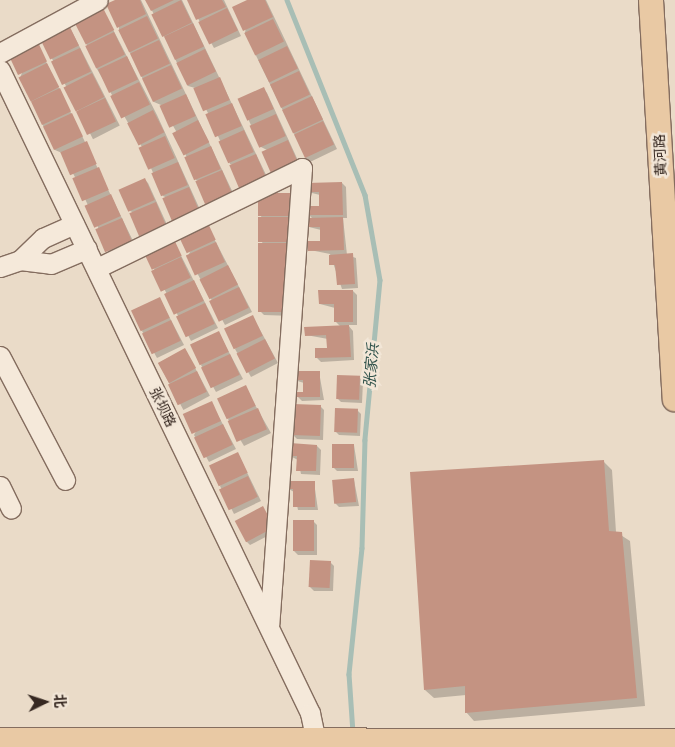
<!DOCTYPE html>
<html>
<head>
<meta charset="utf-8">
<style>
	body { margin:0 }
	#map { position:relative; width:675px; height:747px; overflow:hidden; background:#eadbc8; font-family:"Roboto Serif","Noto Sans SC",serif }
	div>[style] { position:absolute }
	.shadow>* { inset:0; background:#0003; transform-origin:0 0 }
	.stream>* { height:4.5px; margin:-2.25px; padding:0 2.25px; transform-origin:2.25px; border-radius:2.25px; background:#a8beb5 }
	.building>* { inset:0; background:#c49382; transform-origin:0 0 }
	.roads { filter:drop-shadow(1px 0 #846d5f) drop-shadow(-1px 0 #846d5f) drop-shadow(0 1px #846d5f) drop-shadow(0 -1px #846d5f) }
	.minor>* { height:19px; margin:-9.5px; padding:0 9.5px; transform-origin:9.5px; border-radius:9.5px; background:#f5e9da }
	.major>* { height:24px; margin:-12px; padding:0 12px; transform-origin:12px; border-radius:12px; background:#e9c9a4 }
	span { translate:-50% -50%; white-space:nowrap; text-align:center; line-height:1.15; -webkit-text-stroke:5px #f2e6d7; paint-order:stroke }
	.street-label { font-size:14px; color:#362821 }
	.water-label { font-size:15px; color:#32544d; font-style:italic }
	.north { position:absolute; left:20px; top:677px; width:50px; height:50px; -webkit-text-stroke:4px #f2e6d7; paint-order:stroke; rotate:86deg; font-size:14px; font-weight:700; line-height:20px; text-align:center; color:#362821 }
	.north::after { content:''; display:block; margin:auto; width:18px; height:22px; background:#362821; clip-path:polygon(50% 0,100% 100%,50% 72%,0 100%) }
</style>
</head>
<body>
<div id="map">
	<div class="shadow">
		<i style="clip-path:polygon(118px 0,141px 0,235px 197px,196px 180px,176px 131px,161px 105px,154px 102px,119px 30px)"></i>
		<i style="clip-path:polygon(147px 0,182px 0,269px 181px,230px 164px,209px 115px,195px 88px,188px 86px)"></i>
		<i style="clip-path:polygon(188px 0,224px 0,241px 36px,214px 48px)"></i>
		<i style="clip-path:polygon(250px 0,266px 0,337px 149px,310px 162px,306px 158px,245px 33px)"></i>
		<i style="clip-path:polygon(102px 8px,157px 115px,202px 214px,163px 196px,142px 147px,97px 69px,86px 43px)"></i>
		<i style="left:68px;top:24px;width:114px;height:30px;rotate:63deg"></i>
		<i style="clip-path:polygon(35px 39px,135px 245px,111px 256px,76px 179px,62px 153px,55px 150px,20px 78px)"></i>
		<i style="clip-path:polygon(263px 89px,267px 93px,301px 167px,261px 147px,239px 99px)"></i>
		<i style="clip-path:polygon(144px 179px,148px 183px,169px 229px,130px 211px)"></i>
		<i style="clip-path:polygon(342px 183px,346px 187px,347px 218px,343px 218px,347px 255px,356px 258px,358px 288px,342px 289px,330px 254px,310px 250px,321px 242px,321px 230px,309px 227px,313px 219px,309px 215px,321px 207px,320px 195px,308px 192px)"></i>
		<i style="clip-path:polygon(294px 198px,293px 316px,264px 315px,260px 311px,263px 219px,260px 215px)"></i>
		<i style="clip-path:polygon(205px 221px,252px 312px,225px 325px,188px 256px)"></i>
		<i style="clip-path:polygon(171px 236px,218px 328px,191px 341px,154px 269px)"></i>
		<i style="clip-path:polygon(353px 291px,357px 295px,357px 325px,348px 325px,353px 331px,354px 360px,321px 362px,317px 358px,328px 349px,328px 339px,306px 335px,341px 327px,335px 321px,335px 308px,320px 304px)"></i>
		<i style="clip-path:polygon(160px 299px,184px 345px,157px 358px,142px 331px)"></i>
		<i style="clip-path:polygon(253px 317px,278px 363px,251px 377px,235px 349px)"></i>
		<i style="clip-path:polygon(219px 333px,243px 379px,216px 392px,201px 365px)"></i>
		<i style="left:185px;top:349px;width:53px;height:30px;rotate:62deg"></i>
		<i style="clip-path:polygon(319px 372px,324px 400px,302px 401px,298px 397px,304px 393px,304px 383px,291px 379px)"></i>
		<i style="clip-path:polygon(359px 377px,363px 381px,362px 403px,341px 402px,337px 398px)"></i>
		<i style="clip-path:polygon(245px 387px,271px 433px,244px 446px,228px 419px)"></i>
		<i style="clip-path:polygon(211px 402px,236px 449px,209px 462px,194px 435px)"></i>
		<i style="clip-path:polygon(320px 406px,324px 410px,323px 440px,297px 439px,293px 435px)"></i>
		<i style="clip-path:polygon(357px 410px,361px 414px,360px 436px,339px 435px,335px 431px)"></i>
		<i style="clip-path:polygon(354px 445px,358px 471px,337px 471px,333px 467px)"></i>
		<i style="clip-path:polygon(317px 446px,321px 450px,320px 475px,301px 474px,298px 460px,290px 456px)"></i>
		<i style="clip-path:polygon(238px 454px,261px 501px,234px 514px,220px 486px)"></i>
		<i style="clip-path:polygon(603px 461px,612px 470px,616px 532px,630px 541px,645px 706px,474px 721px,466px 712px,466px 695px,434px 698px,425px 690px)"></i>
		<i style="clip-path:polygon(354px 480px,359px 506px,339px 507px,335px 503px)"></i>
		<i style="clip-path:polygon(314px 482px,318px 510px,298px 510px,294px 492px,287px 488px)"></i>
		<i style="clip-path:polygon(263px 508px,277px 531px,250px 545px,246px 541px)"></i>
		<i style="clip-path:polygon(313px 521px,317px 525px,317px 555px,298px 555px,294px 551px)"></i>
		<i style="clip-path:polygon(330px 562px,334px 566px,333px 591px,314px 591px,310px 587px)"></i>
	</div>
	<div class="stream">
		<i style="left:287px;top:0;width:210px;rotate:68.2deg"></i>
		<i style="left:365px;top:195px;width:86px;rotate:80deg"></i>
		<i style="left:380px;top:280px;width:161px;rotate:95.4deg"></i>
		<i style="left:365px;top:440px;width:108px;rotate:91.6deg"></i>
		<i style="left:362px;top:548px;width:127px;rotate:95.9deg"></i>
		<i style="left:349px;top:674px;width:59px;rotate:86.1deg"></i>
	</div>
	<div class="building">
		<i style="clip-path:polygon(115px 0,140px 0,146px 14px,117px 28px,106px 4px)"></i>
		<i style="clip-path:polygon(145px 0,174px 0,151px 11px)"></i>
		<i style="left:181px;top:0;width:25px;height:33px;rotate:64deg"></i>
		<i style="clip-path:polygon(187px 0,222px 0,226px 7px,196px 20px)"></i>
		<i style="clip-path:polygon(247px 0,265px 0,273px 17px,243px 31px,232px 7px)"></i>
		<i style="left:102px;top:6px;width:27px;height:32px;rotate:63deg"></i>
		<i style="left:227px;top:8px;width:25px;height:32px;rotate:64deg"></i>
		<i style="left:147px;top:16px;width:25px;height:32px;rotate:64deg"></i>
		<i style="left:273px;top:19px;width:25px;height:32px;rotate:64deg"></i>
		<i style="left:68px;top:23px;width:25px;height:32px;rotate:64deg"></i>
		<i style="left:193px;top:23px;width:26px;height:32px;rotate:65deg"></i>
		<i style="left:114px;top:32px;width:25px;height:32px;rotate:64deg"></i>
		<i style="left:36px;top:38px;width:26px;height:32px;rotate:65deg"></i>
		<i style="left:159px;top:40px;width:26px;height:32px;rotate:65deg"></i>
		<i style="left:287px;top:46px;width:25px;height:32px;rotate:64deg"></i>
		<i style="left:80px;top:48px;width:26px;height:32px;rotate:65deg"></i>
		<i style="left:205px;top:49px;width:25px;height:32px;rotate:64deg"></i>
		<i style="left:127px;top:56px;width:26px;height:32px;rotate:65deg"></i>
		<i style="left:47px;top:63px;width:27px;height:32px;rotate:63deg"></i>
		<i style="left:171px;top:65px;width:26px;height:32px;rotate:65deg"></i>
		<i style="left:299px;top:71px;width:26px;height:32px;rotate:65deg"></i>
		<i style="left:92px;top:73px;width:27px;height:32px;rotate:63deg"></i>
		<i style="left:220px;top:77px;width:25px;height:29px;rotate:67deg"></i>
		<i style="left:139px;top:82px;width:25px;height:32px;rotate:64deg"></i>
		<i style="left:264px;top:87px;width:24px;height:29px;rotate:66deg"></i>
		<i style="left:60px;top:88px;width:26px;height:32px;rotate:65deg"></i>
		<i style="left:186px;top:94px;width:24px;height:29px;rotate:66deg"></i>
		<i style="left:312px;top:96px;width:26px;height:33px;rotate:65deg"></i>
		<i style="left:105px;top:98px;width:26px;height:32px;rotate:65deg"></i>
		<i style="left:232px;top:103px;width:25px;height:29px;rotate:67deg"></i>
		<i style="left:153px;top:110px;width:25px;height:29px;rotate:63deg"></i>
		<i style="left:72px;top:113px;width:26px;height:32px;rotate:65deg"></i>
		<i style="left:276px;top:114px;width:24px;height:29px;rotate:66deg"></i>
		<i style="left:198px;top:120px;width:25px;height:29px;rotate:63deg"></i>
		<i style="left:323px;top:121px;width:26px;height:32px;rotate:65deg"></i>
		<i style="left:244px;top:130px;width:24px;height:28px;rotate:66deg"></i>
		<i style="left:165px;top:136px;width:24px;height:29px;rotate:66deg"></i>
		<i style="left:288px;top:140px;width:24px;height:29px;rotate:66deg"></i>
		<i style="left:87px;top:141px;width:25px;height:29px;rotate:67deg"></i>
		<i style="left:211px;top:146px;width:25px;height:29px;rotate:67deg"></i>
		<i style="left:256px;top:154px;width:25px;height:29px;rotate:67deg"></i>
		<i style="left:178px;top:162px;width:25px;height:29px;rotate:67deg"></i>
		<i style="left:99px;top:167px;width:25px;height:29px;rotate:67deg"></i>
		<i style="left:222px;top:170px;width:25px;height:29px;rotate:67deg"></i>
		<i style="left:145px;top:178px;width:24px;height:29px;rotate:66deg"></i>
		<i style="clip-path:polygon(342px 182px,343px 215px,308px 215px,307px 206px,319px 206px,319px 192px,307px 192px,307px 183px)"></i>
		<i style="left:189px;top:187px;width:25px;height:29px;rotate:67deg"></i>
		<i style="left:258px;top:193px;width:33px;height:23px"></i>
		<i style="left:111px;top:194px;width:24px;height:29px;rotate:66deg"></i>
		<i style="left:156px;top:202px;width:25px;height:29px;rotate:67deg"></i>
		<i style="left:258px;top:217px;width:31px;height:25px"></i>
		<i style="clip-path:polygon(343px 217px,344px 250px,308px 251px,308px 241px,320px 241px,320px 227px,308px 227px,307px 218px)"></i>
		<i style="left:122px;top:218px;width:25px;height:29px;rotate:67deg"></i>
		<i style="left:206px;top:219px;width:23px;height:32px;rotate:65deg"></i>
		<i style="left:172px;top:235px;width:23px;height:33px;rotate:65deg"></i>
		<i style="left:216px;top:242px;width:22px;height:33px;rotate:66deg"></i>
		<i style="left:258px;top:243px;width:31px;height:69px"></i>
		<i style="clip-path:polygon(353px 253px,355px 284px,337px 285px,335px 265px,329px 265px,329px 255px)"></i>
		<i style="left:181px;top:257px;width:23px;height:33px;rotate:65deg"></i>
		<i style="left:228px;top:265px;width:22px;height:32px;rotate:63deg"></i>
		<i style="left:194px;top:280px;width:23px;height:33px;rotate:65deg"></i>
		<i style="left:239px;top:287px;width:23px;height:33px;rotate:65deg"></i>
		<i style="clip-path:polygon(318px 290px,353px 290px,353px 322px,334px 322px,334px 304px,319px 304px)"></i>
		<i style="left:160px;top:297px;width:23px;height:32px;rotate:65deg"></i>
		<i style="left:205px;top:303px;width:23px;height:32px;rotate:65deg"></i>
		<i style="left:253px;top:315px;width:23px;height:32px;rotate:65deg"></i>
		<i style="left:171px;top:320px;width:23px;height:32px;rotate:65deg"></i>
		<i style="clip-path:polygon(349px 325px,351px 357px,315px 358px,315px 348px,327px 348px,326px 335px,305px 336px,304px 327px)"></i>
		<i style="left:219px;top:331px;width:23px;height:32px;rotate:65deg"></i>
		<i style="left:265px;top:339px;width:22px;height:32px;rotate:63deg"></i>
		<i style="left:185px;top:348px;width:23px;height:31px;rotate:61deg"></i>
		<i style="left:230px;top:354px;width:23px;height:32px;rotate:65deg"></i>
		<i style="left:197px;top:371px;width:23px;height:32px;rotate:65deg"></i>
		<i style="clip-path:polygon(290px 371px,320px 371px,320px 397px,297px 397px,297px 392px,303px 392px,303px 380px,290px 380px)"></i>
		<i style="left:337px;top:375px;width:23px;height:24px;rotate:2deg"></i>
		<i style="left:246px;top:385px;width:23px;height:32px;rotate:65deg"></i>
		<i style="left:212px;top:401px;width:22px;height:32px;rotate:66deg"></i>
		<i style="left:293px;top:404px;width:28px;height:31px;rotate:2deg"></i>
		<i style="left:258px;top:408px;width:23px;height:33px;rotate:67deg"></i>
		<i style="left:335px;top:408px;width:23px;height:24px;rotate:2deg"></i>
		<i style="left:223px;top:424px;width:23px;height:32px;rotate:65deg"></i>
		<i style="clip-path:polygon(290px 443px,317px 445px,316px 471px,296px 471px,297px 456px,289px 456px)"></i>
		<i style="left:332px;top:444px;width:22px;height:24px"></i>
		<i style="left:238px;top:452px;width:23px;height:32px;rotate:65deg"></i>
		<i style="clip-path:polygon(604px 460px,609px 531px,622px 532px,637px 698px,465px 713px,465px 686px,424px 690px,410px 472px)"></i>
		<i style="left:248px;top:476px;width:23px;height:32px;rotate:65deg"></i>
		<i style="left:354px;top:478px;width:24px;height:22px;rotate:85deg"></i>
		<i style="clip-path:polygon(285px 481px,315px 481px,315px 507px,293px 507px,293px 489px,285px 489px)"></i>
		<i style="left:263px;top:506px;width:24px;height:32px;rotate:62deg"></i>
		<i style="left:293px;top:520px;width:21px;height:31px"></i>
		<i style="left:310px;top:560px;width:21px;height:27px;rotate:3deg"></i>
	</div>
	<div class="roads">
		<div class="minor">
			<i style="left:0;top:53px;width:111px;rotate:-28.4deg"></i>
			<i style="left:0;top:70px;width:714px;rotate:64.26deg"></i>
			<i style="left:310px;top:713px;width:35px;rotate:78deg"></i>
			<i style="left:20px;top:260px;width:31px;rotate:7deg"></i>
			<i style="left:51px;top:264px;width:39px;rotate:-23deg"></i>
			<i style="left:0;top:267px;width:21px;rotate:-19deg"></i>
			<i style="left:20px;top:260px;width:32px;rotate:-44deg"></i>
			<i style="left:43px;top:238px;width:34px;rotate:-24deg"></i>
			<i style="left:97px;top:268px;width:228px;rotate:-26deg"></i>
			<i style="left:302px;top:168px;width:457px;rotate:94.1deg"></i>
			<i style="left:0;top:356px;width:140px;rotate:62.3deg"></i>
			<i style="left:0;top:486px;width:25px;rotate:64deg"></i>
		</div>
		<div class="major">
			<i style="left:651px;top:0;width:400px;rotate:86.6deg"></i>
			<i style="left:0;top:740px;width:675px;rotate:0.08deg"></i>
		</div>
	</div>
	<div class="street-label">
		<span style="left:660px;top:155px;rotate:-93deg">黄河路</span>
		<span style="left:163px;top:407px;rotate:64deg">张坝路</span>
	</div>
	<div class="water-label">
		<span style="left:372px;top:366px;rotate:-85deg">张家浜</span>
	</div>
	<div class="north">北</div>
</div>
</body>
</html>
